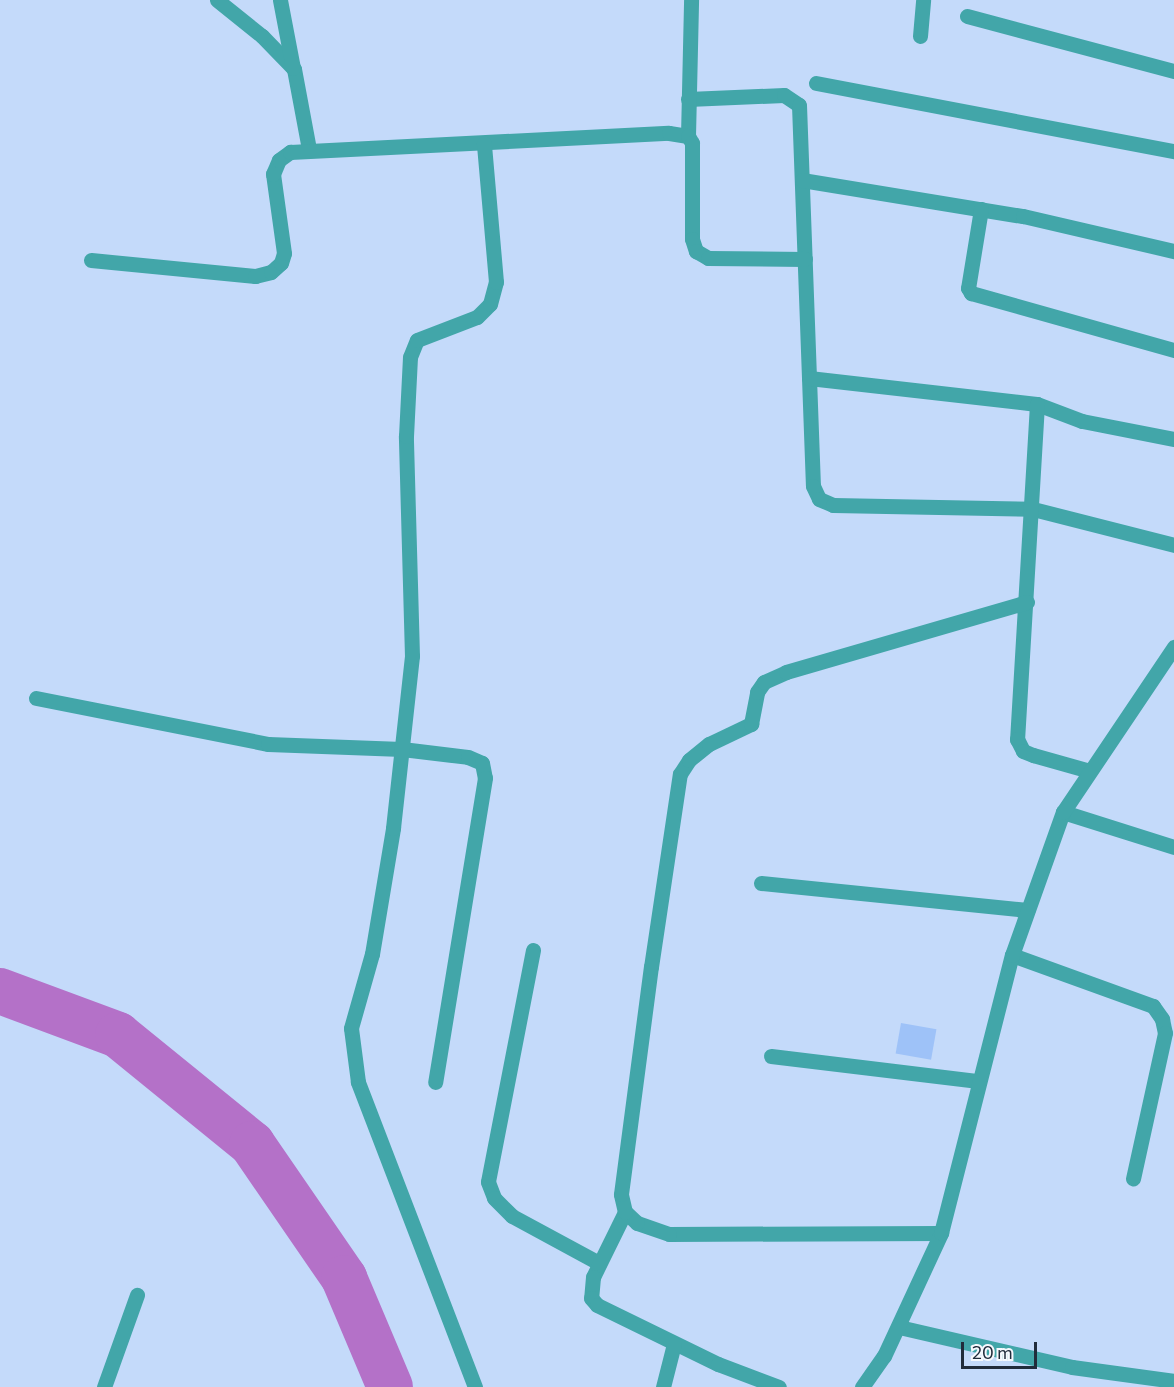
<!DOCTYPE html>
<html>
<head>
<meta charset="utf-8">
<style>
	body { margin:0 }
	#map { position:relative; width:1174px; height:1387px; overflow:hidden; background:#c4dafa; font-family:Commissioner,sans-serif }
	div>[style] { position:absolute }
	.river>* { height:46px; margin:-23px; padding:0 23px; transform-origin:23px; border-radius:23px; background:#b471c8 }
	.building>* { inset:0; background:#9ec2f8; transform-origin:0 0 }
	.minor>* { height:15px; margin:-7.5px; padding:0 7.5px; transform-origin:7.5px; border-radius:7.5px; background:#42a6a9 }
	span { translate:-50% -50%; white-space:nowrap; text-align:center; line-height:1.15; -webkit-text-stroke:5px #f6f9fd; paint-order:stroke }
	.scale { position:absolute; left:961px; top:1342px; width:76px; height:27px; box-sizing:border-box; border:3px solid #212c3b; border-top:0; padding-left:8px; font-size:18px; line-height:21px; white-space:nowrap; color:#212c3b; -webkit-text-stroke:4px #f6f9fd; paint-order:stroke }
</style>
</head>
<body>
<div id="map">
	<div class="river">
		<i style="left:0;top:991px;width:126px;rotate:20.4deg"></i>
		<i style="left:118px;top:1035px;width:173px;rotate:39.1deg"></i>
		<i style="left:252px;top:1144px;width:163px;rotate:55.5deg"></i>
		<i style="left:344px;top:1278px;width:118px;rotate:67.1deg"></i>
	</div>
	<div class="building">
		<i style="left:901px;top:1023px;width:36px;height:31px;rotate:10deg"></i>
	</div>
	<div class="minor">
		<i style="left:217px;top:0;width:58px;rotate:38.7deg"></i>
		<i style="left:262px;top:36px;width:46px;rotate:45.9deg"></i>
		<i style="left:294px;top:69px;width:81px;rotate:79.4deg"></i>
		<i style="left:280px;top:0;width:69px;rotate:79.2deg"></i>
		<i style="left:967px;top:16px;width:214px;rotate:14.9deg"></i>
		<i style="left:920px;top:36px;width:36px;rotate:-85deg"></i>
		<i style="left:816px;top:83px;width:364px;rotate:10.8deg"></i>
		<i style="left:688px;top:99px;width:96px;rotate:-2.4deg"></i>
		<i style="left:784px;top:95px;width:18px;rotate:34deg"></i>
		<i style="left:799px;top:105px;width:381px;rotate:87.9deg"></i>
		<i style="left:813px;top:486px;width:14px;rotate:65deg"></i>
		<i style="left:819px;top:499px;width:15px;rotate:23deg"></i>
		<i style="left:833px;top:505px;width:200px;rotate:1.1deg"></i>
		<i style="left:1033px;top:509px;width:146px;rotate:14.3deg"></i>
		<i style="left:688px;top:136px;width:136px;rotate:-88.7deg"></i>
		<i style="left:802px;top:180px;width:224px;rotate:9.3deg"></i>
		<i style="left:1023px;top:216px;width:155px;rotate:13.1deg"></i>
		<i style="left:981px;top:209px;width:80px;rotate:99.3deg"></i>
		<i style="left:968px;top:288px;width:6px;rotate:59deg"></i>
		<i style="left:971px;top:293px;width:211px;rotate:15.7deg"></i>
		<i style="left:91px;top:260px;width:165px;rotate:5.6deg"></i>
		<i style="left:255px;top:276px;width:16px;rotate:-14deg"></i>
		<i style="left:271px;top:272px;width:13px;rotate:-42deg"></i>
		<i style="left:281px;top:263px;width:10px;rotate:-73deg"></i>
		<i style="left:284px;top:253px;width:80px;rotate:-97.9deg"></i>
		<i style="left:273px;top:174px;width:15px;rotate:-67deg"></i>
		<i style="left:279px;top:160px;width:14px;rotate:-36deg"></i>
		<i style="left:290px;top:152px;width:379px;rotate:-2.9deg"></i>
		<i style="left:669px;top:133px;width:19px;rotate:9deg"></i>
		<i style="left:688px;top:136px;width:8px;rotate:60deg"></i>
		<i style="left:692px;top:143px;width:96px;rotate:90deg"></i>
		<i style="left:692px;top:239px;width:13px;rotate:72deg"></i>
		<i style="left:696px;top:251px;width:14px;rotate:30deg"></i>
		<i style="left:708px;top:258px;width:97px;rotate:0.6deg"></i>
		<i style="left:809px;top:378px;width:229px;rotate:6.5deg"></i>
		<i style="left:1037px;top:404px;width:48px;rotate:20.7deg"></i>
		<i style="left:1082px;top:421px;width:94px;rotate:11.1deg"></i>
		<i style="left:1037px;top:404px;width:336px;rotate:93.4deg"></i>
		<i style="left:1017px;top:739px;width:13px;rotate:63deg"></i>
		<i style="left:1023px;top:751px;width:11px;rotate:22deg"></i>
		<i style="left:1033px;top:755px;width:59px;rotate:15.7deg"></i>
		<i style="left:36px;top:698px;width:237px;rotate:11.2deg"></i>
		<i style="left:268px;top:744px;width:134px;rotate:2.1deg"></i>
		<i style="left:402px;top:749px;width:66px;rotate:6.9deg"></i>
		<i style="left:468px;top:757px;width:15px;rotate:23deg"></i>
		<i style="left:482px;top:763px;width:15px;rotate:79deg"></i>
		<i style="left:485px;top:778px;width:308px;rotate:99.3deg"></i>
		<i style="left:1063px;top:812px;width:116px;rotate:17.5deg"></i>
		<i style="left:761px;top:883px;width:268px;rotate:5.8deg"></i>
		<i style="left:533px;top:950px;width:236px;rotate:101deg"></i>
		<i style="left:488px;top:1182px;width:17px;rotate:69deg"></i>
		<i style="left:494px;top:1198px;width:25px;rotate:45deg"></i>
		<i style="left:512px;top:1216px;width:99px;rotate:28.4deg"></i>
		<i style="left:1012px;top:955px;width:150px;rotate:19.9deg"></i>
		<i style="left:1153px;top:1006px;width:16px;rotate:55deg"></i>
		<i style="left:1162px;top:1019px;width:14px;rotate:78deg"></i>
		<i style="left:1165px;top:1033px;width:149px;rotate:102.4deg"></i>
		<i style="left:771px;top:1056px;width:209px;rotate:6.9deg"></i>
		<i style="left:625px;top:1212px;width:72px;rotate:116.2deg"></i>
		<i style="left:593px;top:1277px;width:21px;rotate:95deg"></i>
		<i style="left:591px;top:1298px;width:9px;rotate:49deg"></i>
		<i style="left:597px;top:1305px;width:135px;rotate:26deg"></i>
		<i style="left:718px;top:1364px;width:65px;rotate:20.7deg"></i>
		<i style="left:941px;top:1233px;width:272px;rotate:179.8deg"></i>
		<i style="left:669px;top:1234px;width:34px;rotate:-161deg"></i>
		<i style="left:637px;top:1223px;width:16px;rotate:-137deg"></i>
		<i style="left:625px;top:1212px;width:18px;rotate:-103deg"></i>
		<i style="left:621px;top:1194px;width:229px;rotate:-82.5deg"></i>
		<i style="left:651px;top:967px;width:195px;rotate:-81.5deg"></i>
		<i style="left:680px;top:774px;width:17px;rotate:-57deg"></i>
		<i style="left:689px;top:760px;width:26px;rotate:-39deg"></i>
		<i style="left:709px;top:744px;width:47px;rotate:-25.5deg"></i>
		<i style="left:751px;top:724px;width:33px;rotate:-79deg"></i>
		<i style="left:757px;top:692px;width:12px;rotate:-55deg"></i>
		<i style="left:764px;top:682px;width:24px;rotate:-24deg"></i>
		<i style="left:786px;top:672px;width:251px;rotate:-16.2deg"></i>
		<i style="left:899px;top:1327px;width:178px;rotate:13deg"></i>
		<i style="left:1072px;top:1367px;width:103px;rotate:7.8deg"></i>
		<i style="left:104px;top:1387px;width:98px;rotate:-70.3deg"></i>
		<i style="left:475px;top:1387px;width:327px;rotate:-111deg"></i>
		<i style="left:358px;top:1082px;width:54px;rotate:-97.4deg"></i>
		<i style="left:351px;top:1028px;width:77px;rotate:-74.2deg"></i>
		<i style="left:372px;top:954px;width:128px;rotate:-80.5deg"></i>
		<i style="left:393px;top:828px;width:173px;rotate:-83.7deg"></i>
		<i style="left:412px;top:656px;width:220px;rotate:-91.6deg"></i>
		<i style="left:406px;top:436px;width:79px;rotate:-87.1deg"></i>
		<i style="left:410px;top:357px;width:18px;rotate:-68deg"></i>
		<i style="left:417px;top:340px;width:64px;rotate:-21deg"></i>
		<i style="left:477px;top:317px;width:18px;rotate:-45deg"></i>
		<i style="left:490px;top:304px;width:23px;rotate:-75deg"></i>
		<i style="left:496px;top:282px;width:139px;rotate:-95deg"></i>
		<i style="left:663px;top:1387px;width:44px;rotate:-75.7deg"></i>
		<i style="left:862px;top:1387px;width:38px;rotate:-55deg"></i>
		<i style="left:884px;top:1356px;width:136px;rotate:-65.1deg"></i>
		<i style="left:941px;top:1233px;width:287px;rotate:-75.7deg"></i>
		<i style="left:1012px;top:955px;width:152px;rotate:-70.4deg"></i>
		<i style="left:1063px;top:812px;width:199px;rotate:-56.1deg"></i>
	</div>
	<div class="scale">20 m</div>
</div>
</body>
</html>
